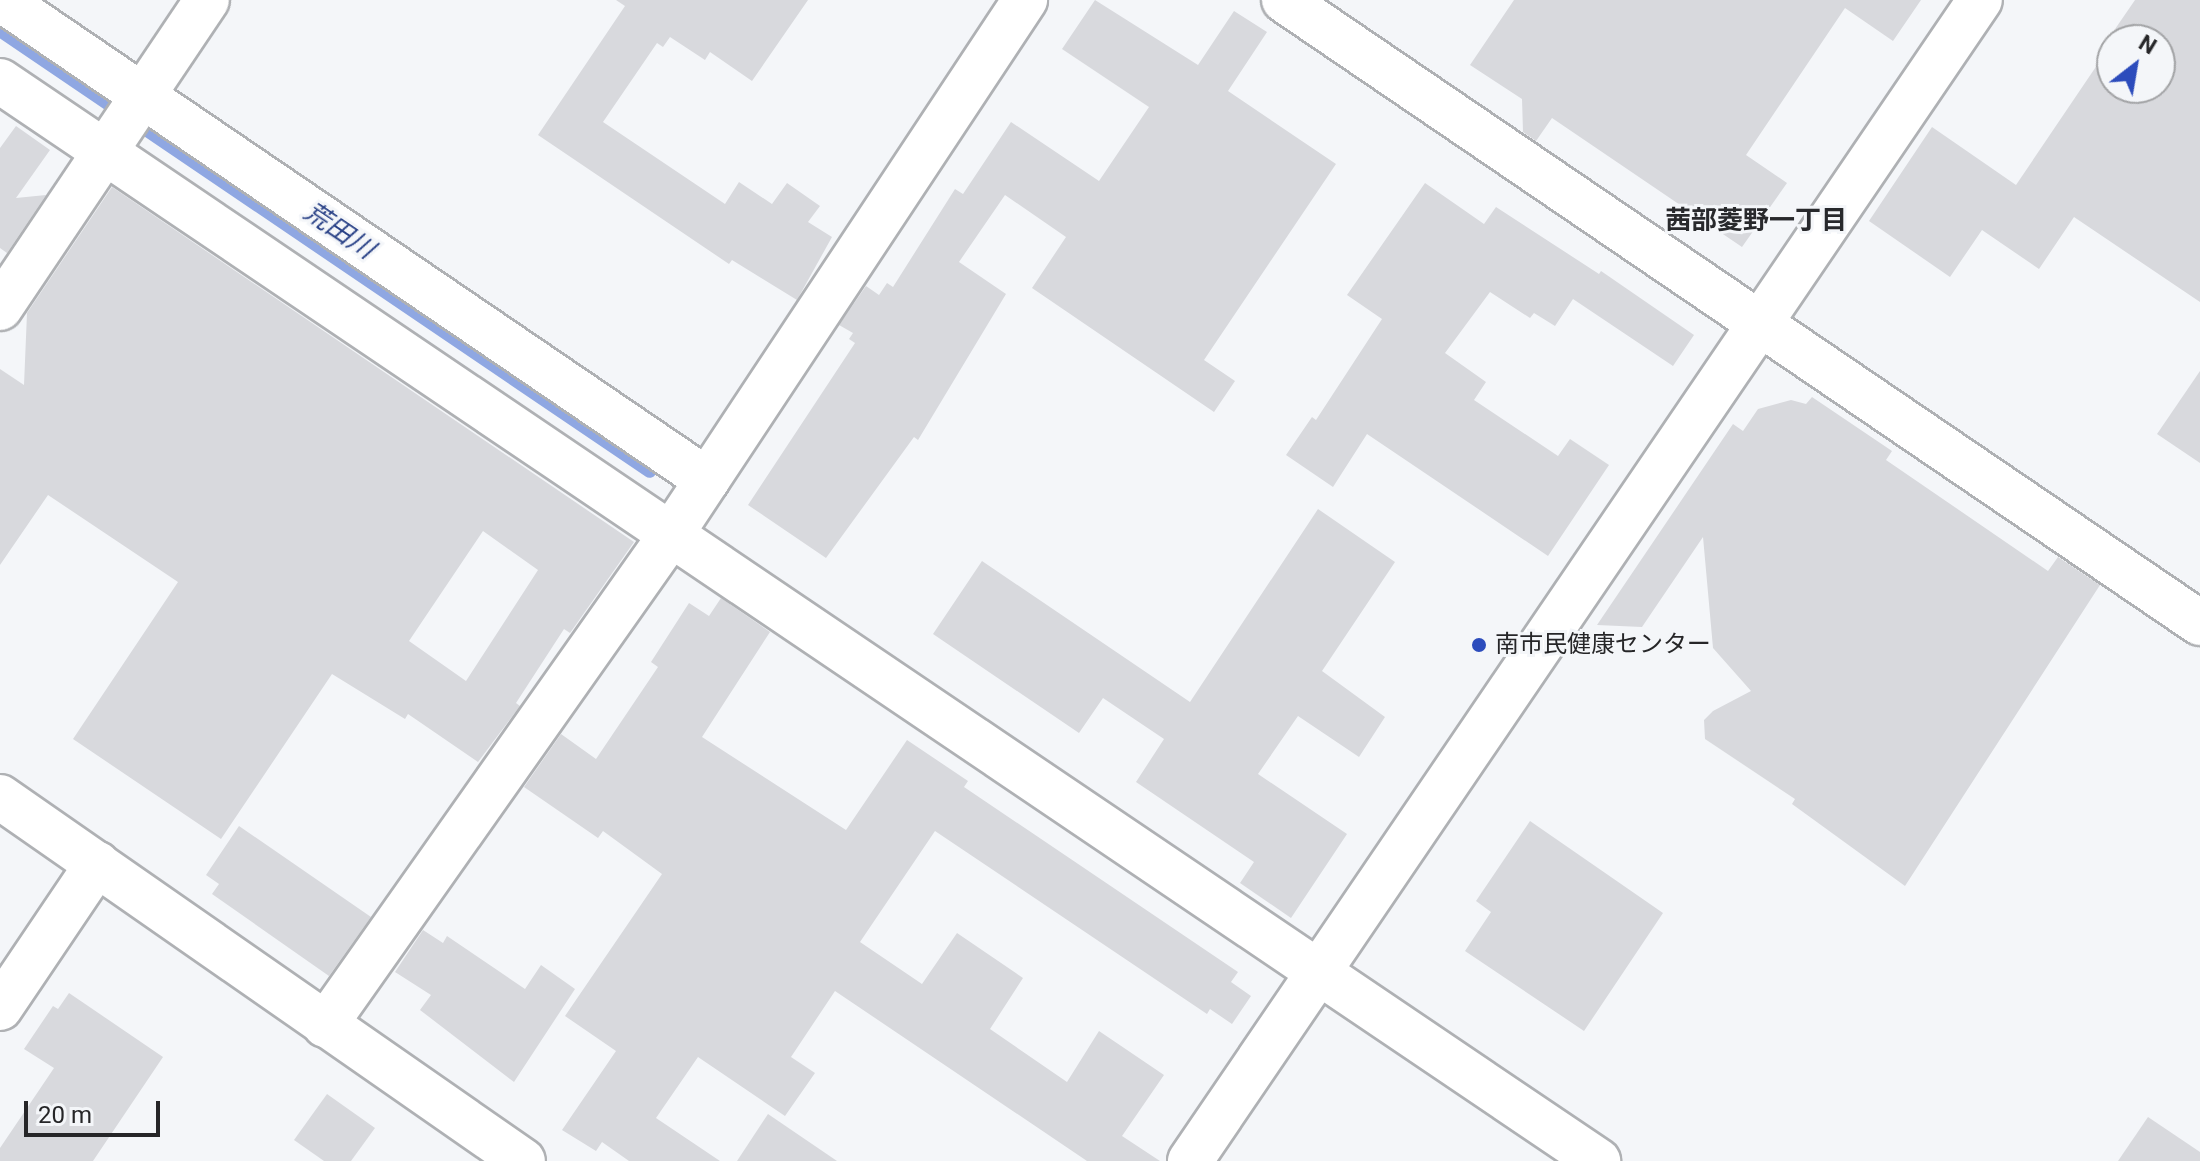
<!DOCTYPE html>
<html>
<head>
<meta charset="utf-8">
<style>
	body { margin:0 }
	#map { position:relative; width:2200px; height:1161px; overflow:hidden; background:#f4f6f9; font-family:Roboto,"Noto Sans JP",sans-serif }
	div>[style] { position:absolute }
	.stream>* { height:14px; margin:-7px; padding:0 7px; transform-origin:7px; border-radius:7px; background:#8fa7e2 }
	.building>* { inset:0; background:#d8d9dd }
	.roads { filter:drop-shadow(2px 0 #afb1b4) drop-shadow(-2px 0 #afb1b4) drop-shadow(0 2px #afb1b4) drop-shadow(0 -2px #afb1b4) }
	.street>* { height:44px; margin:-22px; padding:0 22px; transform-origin:22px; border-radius:22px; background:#fff }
	.secondary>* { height:44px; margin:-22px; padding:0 22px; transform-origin:22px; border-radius:22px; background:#fff }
	.dots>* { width:22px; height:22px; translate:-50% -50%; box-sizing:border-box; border:4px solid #f4f6f9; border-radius:50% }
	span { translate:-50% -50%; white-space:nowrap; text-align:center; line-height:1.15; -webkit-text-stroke:6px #f4f6f9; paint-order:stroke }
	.poi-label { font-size:24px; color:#262628 }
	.left { translate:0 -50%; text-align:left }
	.neighbourhood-label { font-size:26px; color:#28292c; font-weight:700 }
	.water-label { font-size:26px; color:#2a4287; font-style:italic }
	.north { position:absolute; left:2096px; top:24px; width:80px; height:80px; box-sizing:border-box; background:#f4f6f9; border:2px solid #a2a3a5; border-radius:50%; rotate:31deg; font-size:22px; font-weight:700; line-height:32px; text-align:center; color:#262628 }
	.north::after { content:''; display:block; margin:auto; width:28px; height:36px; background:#2c4cbc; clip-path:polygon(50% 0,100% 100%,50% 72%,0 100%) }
	.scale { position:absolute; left:24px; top:1101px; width:136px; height:36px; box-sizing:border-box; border:4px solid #262628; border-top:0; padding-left:10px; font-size:24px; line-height:28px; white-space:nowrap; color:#262628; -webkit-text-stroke:6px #f4f6f9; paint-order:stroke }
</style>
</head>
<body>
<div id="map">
	<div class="stream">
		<i style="left:0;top:30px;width:785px;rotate:34.16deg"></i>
	</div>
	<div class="building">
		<i style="clip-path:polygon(616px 0,808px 0,752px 81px,710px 52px,705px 60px,670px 37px,663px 47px,657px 43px,603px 122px,725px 204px,739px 182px,772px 204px,787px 183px,820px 206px,808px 222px,832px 237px,797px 300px,732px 260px,729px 264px,538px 135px,625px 6px)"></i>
		<i style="clip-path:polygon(1095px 0,1198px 65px,1234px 11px,1267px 32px,1228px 91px,1336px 164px,1204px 360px,1235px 381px,1214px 412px,1032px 288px,1066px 237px,1005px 195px,959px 262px,1006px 294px,918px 440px,914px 437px,826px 558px,748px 505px,855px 343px,849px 339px,853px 333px,839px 325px,866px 286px,879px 295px,887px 283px,893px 287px,955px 189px,963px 194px,1011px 122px,1099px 181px,1149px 107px,1062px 49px)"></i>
		<i style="clip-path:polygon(1514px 0,1921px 0,1893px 41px,1845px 8px,1746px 155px,1787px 183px,1742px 247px,1552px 118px,1536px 141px,1523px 132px,1522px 99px,1470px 65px)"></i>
		<i style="clip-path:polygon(2135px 0,2200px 0,2200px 302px,2074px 217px,2039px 269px,1982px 230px,1950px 277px,1869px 221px,1932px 127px,2016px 185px,2112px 43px,2112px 88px,2160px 88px,2160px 40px,2114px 40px,2113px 32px)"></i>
		<i style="clip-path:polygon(16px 126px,50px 150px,16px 198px,46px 195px,7px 253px,0 248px,0 148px)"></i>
		<i style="clip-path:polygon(1425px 183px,1484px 224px,1496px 207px,1599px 274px,1601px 271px,1694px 335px,1673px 366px,1573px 299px,1555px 326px,1534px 313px,1530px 318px,1490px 292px,1445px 353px,1486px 382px,1474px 400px,1558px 456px,1570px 439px,1609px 465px,1548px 556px,1367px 434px,1333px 487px,1286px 455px,1312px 417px,1316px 420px,1382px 319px,1347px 295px)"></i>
		<i style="clip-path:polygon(evenodd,112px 187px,634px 542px,570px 633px,564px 629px,516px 703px,520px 706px,478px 762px,408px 714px,405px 719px,332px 674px,221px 839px,73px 739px,178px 582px,48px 495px,0 565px,0 369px,24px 385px,27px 313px,112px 187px,483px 531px,538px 570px,466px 681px,409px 641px,483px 531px)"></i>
		<i style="clip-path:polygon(2200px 371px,2200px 463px,2157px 434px)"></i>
		<i style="clip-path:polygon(1812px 397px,1892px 451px,1886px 460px,2048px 571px,2058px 557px,2100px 585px,1905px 886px,1792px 804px,1795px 799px,1705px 739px,1704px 720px,1713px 711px,1751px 691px,1713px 648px,1703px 537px,1642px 627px,1597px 625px,1733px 424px,1743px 431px,1758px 409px,1791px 400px,1806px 404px)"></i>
		<i style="clip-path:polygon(1318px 509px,1395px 562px,1322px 671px,1385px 717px,1359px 757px,1298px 716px,1258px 774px,1347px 834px,1291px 918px,1240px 883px,1254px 862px,1136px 782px,1164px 739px,1103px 698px,1079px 733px,933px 634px,982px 561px,1190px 702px)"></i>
		<i style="clip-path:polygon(721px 598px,770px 632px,702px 737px,846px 830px,907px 740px,968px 781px,964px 787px,1238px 972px,1231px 982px,1251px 996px,1232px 1024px,1210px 1009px,1207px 1014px,935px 831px,860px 942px,922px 984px,957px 933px,1023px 978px,990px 1029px,1067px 1082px,1099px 1031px,1164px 1075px,1122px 1136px,1160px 1161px,1087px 1161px,835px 991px,791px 1057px,815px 1073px,785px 1116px,698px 1057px,656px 1118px,720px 1161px,629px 1161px,602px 1142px,596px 1151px,562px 1130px,616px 1051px,565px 1016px,662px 874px,603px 831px,598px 838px,524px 787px,561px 734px,596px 759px,658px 667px,651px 662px,689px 603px,709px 616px)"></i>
		<i style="clip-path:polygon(1530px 821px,1663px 913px,1584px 1031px,1465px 951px,1491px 912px,1476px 901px)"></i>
		<i style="clip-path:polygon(239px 826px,371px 917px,329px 976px,212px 894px,219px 884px,206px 875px)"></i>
		<i style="clip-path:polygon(423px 930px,443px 943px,447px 936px,525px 989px,541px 965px,575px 989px,514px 1082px,420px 1010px,431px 995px,395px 972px)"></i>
		<i style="clip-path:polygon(69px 993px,163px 1057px,93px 1161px,0 1161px,0 1148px,54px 1068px,24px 1049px,53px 1006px,58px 1009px)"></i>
		<i style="clip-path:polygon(327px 1094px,375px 1128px,351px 1161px,324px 1161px,294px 1140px)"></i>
		<i style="clip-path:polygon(768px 1114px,837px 1161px,737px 1161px)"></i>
		<i style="clip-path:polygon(2148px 1117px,2200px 1152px,2200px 1161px,2118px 1161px)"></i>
	</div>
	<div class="roads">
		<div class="street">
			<i style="left:2px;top:0;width:853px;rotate:34.25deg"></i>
			<i style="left:1284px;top:0;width:1108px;rotate:34.22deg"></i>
			<i style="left:0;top:81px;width:1929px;rotate:34.05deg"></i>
			<i style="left:0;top:308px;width:371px;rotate:-56.1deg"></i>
			<i style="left:0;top:797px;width:637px;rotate:34.84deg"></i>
			<i style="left:0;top:1008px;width:174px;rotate:-56deg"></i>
			<i style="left:325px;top:1025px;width:598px;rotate:-54.8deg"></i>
			<i style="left:670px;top:536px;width:643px;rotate:-56.48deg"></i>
		</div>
		<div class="secondary">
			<i style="left:1190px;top:1161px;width:1404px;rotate:-55.77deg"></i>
		</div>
	</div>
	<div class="dots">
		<i style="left:1479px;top:645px;background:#2c4cbc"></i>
	</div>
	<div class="poi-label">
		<span class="left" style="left:1495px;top:645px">南市民健康センター</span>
	</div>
	<div class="neighbourhood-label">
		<span style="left:1756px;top:221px">茜部菱野一丁目</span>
	</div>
	<div class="water-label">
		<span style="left:339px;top:231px;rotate:34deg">荒田川</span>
	</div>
	<div class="north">N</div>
	<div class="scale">20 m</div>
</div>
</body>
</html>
